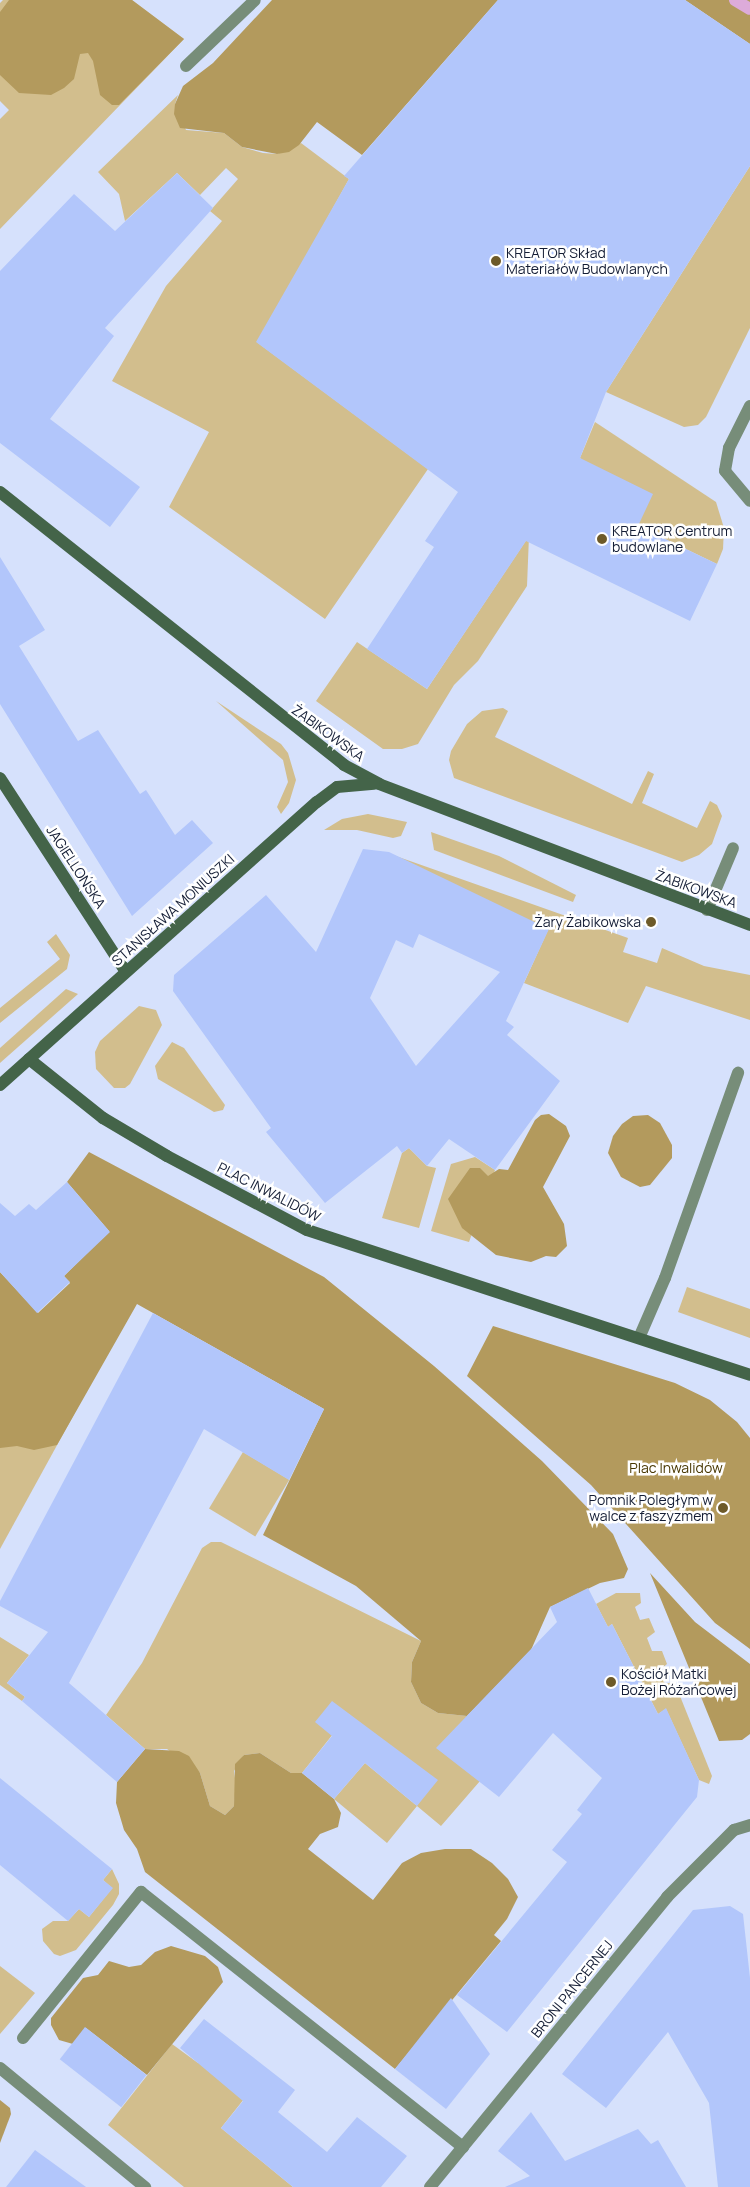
<!DOCTYPE html>
<html>
<head>
<meta charset="utf-8">
<style>
	body { margin:0 }
	#map { position:relative; width:750px; height:2187px; overflow:hidden; background:#d6e1fc; font-family:Manrope,sans-serif }
	div>[style] { position:absolute }
	.green>* { inset:0; background:#d2be8d; transform-origin:0 0 }
	.forest>* { inset:0; background:#b39a5d }
	.stream>* { height:12px; margin:-6px; padding:0 6px; transform-origin:6px; border-radius:6px; background:#ddabda }
	.building>* { inset:0; background:#b2c6fb; transform-origin:0 0 }
	.lane>* { height:12px; margin:-6px; padding:0 6px; transform-origin:6px; border-radius:6px; background:#778d79 }
	.street>* { height:12px; margin:-6px; padding:0 6px; transform-origin:6px; border-radius:6px; background:#778d79 }
	.secondary>* { height:12px; margin:-6px; padding:0 6px; transform-origin:6px; border-radius:6px; background:#446449 }
	.dots>* { width:14px; height:14px; translate:-50% -50%; box-sizing:border-box; border:2px solid #fff; border-radius:50% }
	span { translate:-50% -50%; white-space:nowrap; text-align:center; line-height:1.15; -webkit-text-stroke:5px #fff; paint-order:stroke }
	.poi-label { font-size:14px; color:#141d35 }
	.left { translate:0 -50%; text-align:left }
	.right { translate:-100% -50%; text-align:right }
	.street-label { font-size:14px; color:#141d35 }
	.park-label { font-size:14px; color:#483702 }
</style>
</head>
<body>
<div id="map">
	<div class="green">
		<i style="clip-path:polygon(3px 0,132px 0,184px 39px,0 229px,0 119px,9px 110px,0 101px,0 3px)"></i>
		<i style="clip-path:polygon(178px 95px,175px 104px,186px 130px,224px 133px,242px 147px,263px 153px,277px 154px,301px 143px,349px 179px,258px 343px,428px 469px,325px 619px,169px 507px,209px 432px,112px 381px,166px 286px,222px 221px,210px 211px,238px 179px,226px 168px,200px 195px,177px 173px,125px 221px,119px 194px,98px 172px)"></i>
		<i style="clip-path:polygon(750px 166px,750px 328px,706px 417px,698px 425px,684px 427px,606px 392px)"></i>
		<i style="clip-path:polygon(595px 422px,716px 502px,724px 528px,723px 549px,717px 564px,638px 526px,580px 458px)"></i>
		<i style="clip-path:polygon(529px 536px,527px 586px,478px 661px,454px 685px,418px 744px,402px 749px,383px 749px,316px 701px,357px 642px,427px 689px)"></i>
		<i style="clip-path:polygon(216px 701px,281px 744px,288px 753px,296px 780px,289px 803px,281px 814px,277px 807px,288px 782px,283px 760px)"></i>
		<i style="clip-path:polygon(503px 708px,508px 711px,495px 737px,632px 804px,648px 771px,654px 774px,642px 803px,697px 828px,710px 801px,717px 805px,722px 816px,712px 844px,699px 855px,682px 862px,454px 778px,449px 760px,451px 751px,467px 724px,482px 711px)"></i>
		<i style="clip-path:polygon(368px 814px,407px 822px,401px 836px,393px 838px,357px 830px,324px 830px,342px 819px)"></i>
		<i style="clip-path:polygon(431px 832px,499px 856px,576px 895px,573px 902px,434px 850px)"></i>
		<i style="clip-path:polygon(393px 855px,628px 938px,623px 952px,657px 963px,662px 948px,704px 966px,750px 975px,750px 1020px,646px 986px,628px 1023px,524px 983px,548px 930px)"></i>
		<i style="clip-path:polygon(56px 934px,70px 955px,67px 969px,0 1023px,0 1008px,60px 959px,47px 942px)"></i>
		<i style="clip-path:polygon(66px 989px,78px 994px,0 1063px,0 1048px)"></i>
		<i style="clip-path:polygon(139px 1006px,156px 1010px,162px 1025px,130px 1084px,125px 1088px,114px 1088px,96px 1069px,95px 1052px,100px 1041px)"></i>
		<i style="clip-path:polygon(172px 1042px,184px 1048px,225px 1105px,223px 1110px,214px 1112px,158px 1079px,155px 1066px)"></i>
		<i style="clip-path:polygon(409px 1148px,427px 1166px,436px 1168px,419px 1228px,382px 1218px,402px 1153px)"></i>
		<i style="clip-path:polygon(475px 1157px,495px 1170px,469px 1242px,431px 1231px,451px 1164px)"></i>
		<i style="clip-path:polygon(687px 1287px,750px 1309px,750px 1338px,678px 1312px)"></i>
		<i style="clip-path:polygon(0 1350px,78px 1407px,0 1549px)"></i>
		<i style="left:243px;top:1452px;width:54px;height:66px;rotate:31deg"></i>
		<i style="clip-path:polygon(211px 1542px,221px 1542px,421px 1641px,412px 1662px,411px 1682px,421px 1703px,438px 1713px,467px 1716px,480px 1781px,441px 1826px,417px 1806px,387px 1843px,334px 1799px,365px 1763px,417px 1806px,349px 1714px,302px 1773px,291px 1773px,260px 1753px,244px 1755px,234px 1771px,236px 1785px,234px 1806px,225px 1815px,210px 1806px,200px 1773px,167px 1749px,145px 1749px,106px 1715px,142px 1663px,202px 1548px)"></i>
		<i style="clip-path:polygon(616px 1593px,640px 1593px,641px 1603px,635px 1607px,640px 1620px,649px 1618px,655px 1632px,647px 1638px,652px 1651px,662px 1651px,667px 1664px,660px 1670px,665px 1684px,673px 1682px,676px 1686px,712px 1776px,709px 1784px,699px 1780px,666px 1709px,658px 1714px,612px 1624px,608px 1627px,596px 1604px)"></i>
		<i style="clip-path:polygon(0 1637px,29px 1655px,7px 1683px,25px 1697px,22px 1701px,0 1685px)"></i>
		<i style="clip-path:polygon(112px 1869px,119px 1884px,119px 1894px,113px 1905px,76px 1950px,60px 1956px,54px 1954px,43px 1941px,42px 1929px,53px 1921px,68px 1921px,79px 1909px,89px 1917px,112px 1888px,103px 1880px)"></i>
		<i style="clip-path:polygon(0 1966px,35px 1993px,0 2034px)"></i>
		<i style="clip-path:polygon(172px 2044px,198px 2063px,209px 2050px,244px 2099px,221px 2128px,293px 2187px,184px 2187px,108px 2125px)"></i>
	</div>
	<div class="forest">
		<i style="clip-path:polygon(9px 0,132px 0,184px 39px,119px 105px,112px 105px,100px 95px,93px 61px,88px 53px,80px 54px,74px 79px,64px 88px,51px 95px,19px 93px,0 75px,0 12px)"></i>
		<i style="clip-path:polygon(272px 0,498px 0,362px 155px,317px 122px,299px 145px,289px 152px,277px 154px,242px 147px,224px 133px,180px 128px,174px 114px,175px 104px,183px 86px,213px 63px)"></i>
		<i style="clip-path:polygon(685px 0,750px 0,750px 44px)"></i>
		<i style="clip-path:polygon(549px 1114px,566px 1126px,570px 1136px,543px 1187px,564px 1224px,567px 1246px,556px 1257px,546px 1256px,531px 1262px,496px 1255px,462px 1228px,448px 1199px,470px 1168px,480px 1168px,488px 1176px,499px 1169px,508px 1170px,535px 1120px,541px 1115px)"></i>
		<i style="clip-path:polygon(648px 1115px,660px 1123px,672px 1145px,672px 1158px,650px 1185px,640px 1187px,621px 1177px,608px 1153px,613px 1136px,622px 1124px,633px 1116px)"></i>
		<i style="clip-path:polygon(89px 1152px,324px 1277px,434px 1366px,542px 1461px,613px 1534px,628px 1569px,624px 1578px,600px 1583px,550px 1607px,531px 1650px,467px 1716px,438px 1713px,421px 1703px,411px 1682px,412px 1662px,421px 1641px,356px 1586px,263px 1535px,324px 1409px,137px 1304px,57px 1445px,34px 1450px,17px 1446px,0 1448px,0 1272px,38px 1313px,70px 1283px,64px 1276px,109px 1231px,67px 1182px)"></i>
		<i style="clip-path:polygon(493px 1326px,675px 1383px,710px 1400px,737px 1422px,750px 1438px,750px 1649px,715px 1623px,591px 1485px,467px 1376px)"></i>
		<i style="clip-path:polygon(650px 1573px,695px 1622px,750px 1664px,750px 1734px,742px 1740px,719px 1741px)"></i>
		<i style="clip-path:polygon(145px 1749px,179px 1751px,189px 1756px,200px 1773px,210px 1806px,225px 1815px,234px 1806px,235px 1764px,244px 1755px,260px 1753px,291px 1773px,302px 1773px,334px 1799px,341px 1813px,338px 1827px,320px 1834px,308px 1849px,373px 1900px,402px 1863px,421px 1853px,445px 1849px,471px 1849px,492px 1863px,508px 1879px,518px 1897px,507px 1919px,494px 1935px,501px 1941px,395px 2069px,145px 1872px,137px 1849px,124px 1830px,116px 1803px,117px 1782px)"></i>
		<i style="clip-path:polygon(171px 1946px,205px 1956px,218px 1967px,223px 1982px,147px 2075px,86px 2028px,73px 2044px,59px 2040px,51px 2025px,51px 2018px,83px 1978px,98px 1975px,109px 1961px,129px 1967px,141px 1965px,155px 1952px)"></i>
		<i style="clip-path:polygon(0 2100px,10px 2108px,11px 2114px,0 2143px)"></i>
	</div>
	<div class="stream">
		<i style="left:735px;top:0;width:17px;rotate:31deg"></i>
	</div>
	<div class="building">
		<i style="clip-path:polygon(498px 0,685px 0,750px 44px,750px 166px,606px 392px,580px 458px,653px 494px,638px 526px,717px 564px,690px 621px,526px 541px,427px 689px,367px 649px,434px 547px,425px 541px,458px 492px,256px 342px,349px 179px,344px 176px)"></i>
		<i style="clip-path:polygon(177px 173px,213px 208px,105px 328px,114px 336px,50px 419px,140px 487px,110px 527px,0 443px,0 271px,74px 194px,115px 231px)"></i>
		<i style="clip-path:polygon(0 557px,45px 630px,19px 646px,78px 741px,98px 730px,140px 794px,146px 790px,175px 835px,192px 820px,213px 843px,132px 916px,0 704px)"></i>
		<i style="clip-path:polygon(evenodd,363px 849px,389px 852px,549px 929px,506px 1021px,514px 1027px,507px 1035px,560px 1081px,495px 1170px,449px 1139px,427px 1166px,409px 1148px,402px 1153px,397px 1146px,325px 1203px,266px 1132px,271px 1128px,173px 991px,174px 975px,266px 895px,316px 952px,363px 849px,419px 934px,500px 972px,416px 1066px,370px 998px,396px 940px,413px 948px,419px 934px)"></i>
		<i style="clip-path:polygon(67px 1182px,110px 1232px,64px 1276px,70px 1282px,37px 1313px,0 1272px,0 1203px,15px 1216px,29px 1204px,36px 1210px)"></i>
		<i style="clip-path:polygon(153px 1313px,324px 1409px,289px 1480px,204px 1429px,69px 1683px,145px 1749px,117px 1782px,22px 1701px,25px 1697px,7px 1683px,48px 1632px,0 1606px,0 1601px)"></i>
		<i style="clip-path:polygon(588px 1588px,608px 1627px,612px 1624px,658px 1714px,666px 1708px,699px 1780px,697px 1797px,507px 2032px,457px 1995px,567px 1862px,552px 1850px,582px 1814px,577px 1810px,602px 1778px,553px 1733px,499px 1797px,436px 1748px,557px 1622px,550px 1607px)"></i>
		<i style="clip-path:polygon(332px 1701px,438px 1780px,417px 1806px,365px 1763px,334px 1799px,302px 1773px,332px 1736px,315px 1722px)"></i>
		<i style="clip-path:polygon(0 1778px,112px 1869px,103px 1880px,113px 1888px,89px 1917px,79px 1909px,68px 1921px,0 1865px)"></i>
		<i style="clip-path:polygon(730px 1906px,743px 1914px,750px 1978px,750px 2187px,718px 2187px,709px 2103px,668px 2032px,606px 2108px,562px 2074px,693px 1910px)"></i>
		<i style="clip-path:polygon(451px 1998px,490px 2054px,446px 2109px,395px 2069px)"></i>
		<i style="clip-path:polygon(204px 2019px,295px 2090px,278px 2112px,327px 2152px,357px 2117px,407px 2156px,381px 2187px,293px 2187px,221px 2128px,243px 2101px,180px 2048px)"></i>
		<i style="left:85px;top:2027px;width:78px;height:41px;rotate:38deg"></i>
		<i style="clip-path:polygon(531px 2112px,565px 2161px,638px 2129px,651px 2144px,658px 2140px,686px 2187px,505px 2187px,530px 2176px,498px 2151px)"></i>
		<i style="clip-path:polygon(35px 2150px,86px 2187px,6px 2187px)"></i>
	</div>
	<div class="lane">
		<i style="left:186px;top:66px;width:95px;rotate:-43.7deg"></i>
		<i style="left:750px;top:406px;width:47px;rotate:116.6deg"></i>
		<i style="left:729px;top:448px;width:23px;rotate:100deg"></i>
		<i style="left:725px;top:471px;width:39px;rotate:50deg"></i>
		<i style="left:707px;top:910px;width:67px;rotate:-67.2deg"></i>
		<i style="left:639px;top:1338px;width:65px;rotate:-66.6deg"></i>
		<i style="left:665px;top:1278px;width:218px;rotate:-70.4deg"></i>
		<i style="left:23px;top:2038px;width:188px;rotate:-51.1deg"></i>
		<i style="left:141px;top:1892px;width:411px;rotate:38.4deg"></i>
		<i style="left:0;top:2068px;width:188px;rotate:39.4deg"></i>
	</div>
	<div class="street">
		<i style="left:430px;top:2187px;width:375px;rotate:-50.7deg"></i>
		<i style="left:667px;top:1897px;width:95px;rotate:-45deg"></i>
		<i style="left:734px;top:1830px;width:17px;rotate:-17deg"></i>
	</div>
	<div class="secondary">
		<i style="left:0;top:492px;width:439px;rotate:38.4deg"></i>
		<i style="left:344px;top:765px;width:40px;rotate:28deg"></i>
		<i style="left:379px;top:784px;width:397px;rotate:20.8deg"></i>
		<i style="left:0;top:778px;width:231px;rotate:57deg"></i>
		<i style="left:29px;top:1059px;width:95px;rotate:38.6deg"></i>
		<i style="left:103px;top:1118px;width:74px;rotate:30.7deg"></i>
		<i style="left:167px;top:1156px;width:158px;rotate:27.9deg"></i>
		<i style="left:307px;top:1230px;width:466px;rotate:18.1deg"></i>
		<i style="left:0;top:1085px;width:425px;rotate:-41.8deg"></i>
		<i style="left:317px;top:802px;width:25px;rotate:-37deg"></i>
		<i style="left:337px;top:787px;width:37px;rotate:-5deg"></i>
	</div>
	<div class="dots">
		<i style="left:496px;top:261px;background:#6d5a29"></i>
		<i style="left:602px;top:539px;background:#6d5a29"></i>
		<i style="left:651px;top:922px;background:#6d5a29"></i>
		<i style="left:723px;top:1508px;background:#6d5a29"></i>
		<i style="left:611px;top:1682px;background:#6d5a29"></i>
	</div>
	<div class="poi-label">
		<span class="left" style="left:506px;top:261px">KREATOR Skład<br>Materiałów Budowlanych</span>
		<span class="left" style="left:612px;top:539px">KREATOR Centrum<br>budowlane</span>
		<span class="right" style="left:641px;top:922px">Żary Żabikowska</span>
		<span class="right" style="left:713px;top:1508px">Pomnik Poległym w<br>walce z faszyzmem</span>
		<span class="left" style="left:621px;top:1682px">Kościół Matki<br>Bożej Różańcowej</span>
	</div>
	<div class="street-label">
		<span style="left:328px;top:733px;rotate:36deg">ŻABIKOWSKA</span>
		<span style="left:76px;top:867px;rotate:57deg">JAGIELLOŃSKA</span>
		<span style="left:696px;top:889px;rotate:20deg">ŻABIKOWSKA</span>
		<span style="left:173px;top:910px;rotate:-42deg">STANISŁAWA MONIUSZKI</span>
		<span style="left:269px;top:1192px;rotate:27deg">PLAC INWALIDÓW</span>
		<span style="left:572px;top:1989px;rotate:-51deg">BRONI PANCERNEJ</span>
	</div>
	<div class="park-label">
		<span style="left:676px;top:1468px">Plac Inwalidów</span>
	</div>
</div>
</body>
</html>
